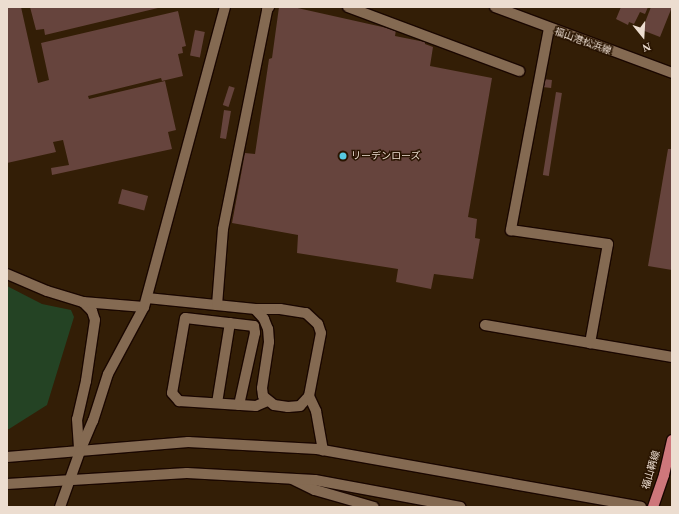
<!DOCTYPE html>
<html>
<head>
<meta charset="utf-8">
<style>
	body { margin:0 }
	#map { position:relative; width:679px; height:514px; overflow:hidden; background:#331e06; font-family:"Times New Roman","Noto Sans JP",serif }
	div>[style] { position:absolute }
	.green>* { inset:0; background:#244324 }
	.building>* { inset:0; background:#66443d; transform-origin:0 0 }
	.roads { filter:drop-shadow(1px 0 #1a0700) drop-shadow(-1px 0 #1a0700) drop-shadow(0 1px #1a0700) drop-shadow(0 -1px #1a0700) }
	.lane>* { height:10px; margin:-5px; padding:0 5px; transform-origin:5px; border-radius:5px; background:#846a52 }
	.street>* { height:10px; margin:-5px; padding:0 5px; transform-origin:5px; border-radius:5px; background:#846a52 }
	.secondary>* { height:10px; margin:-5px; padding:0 5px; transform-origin:5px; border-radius:5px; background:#846a52 }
	.primary>* { height:10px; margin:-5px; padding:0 5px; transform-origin:5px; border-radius:5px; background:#ce777b }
	.dots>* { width:11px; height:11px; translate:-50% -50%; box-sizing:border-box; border:2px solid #291400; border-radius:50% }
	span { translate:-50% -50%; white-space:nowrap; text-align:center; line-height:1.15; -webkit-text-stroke:3px #291400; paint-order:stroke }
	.street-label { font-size:10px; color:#ecddd0 }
	.poi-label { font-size:10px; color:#ecddd0 }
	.left { translate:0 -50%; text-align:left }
	.frame { position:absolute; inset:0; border:8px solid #ecddd0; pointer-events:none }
	.north { position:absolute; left:623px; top:16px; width:40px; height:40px; -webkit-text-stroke:3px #291400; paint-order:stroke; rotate:162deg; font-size:11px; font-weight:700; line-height:16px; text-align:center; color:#ecddd0 }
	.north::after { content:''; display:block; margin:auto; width:14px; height:18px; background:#ecddd0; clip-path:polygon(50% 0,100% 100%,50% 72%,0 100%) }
</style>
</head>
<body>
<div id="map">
	<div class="green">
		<i style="clip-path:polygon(7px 286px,42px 304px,71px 310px,74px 317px,47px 405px,9px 429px,7px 429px)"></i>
	</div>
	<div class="building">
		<i style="clip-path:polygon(7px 7px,21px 7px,38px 83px,49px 80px,41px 43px,178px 11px,186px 46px,182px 47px,183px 53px,178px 54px,183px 76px,162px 81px,161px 78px,88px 96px,89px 99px,165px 81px,176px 130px,168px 132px,172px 149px,52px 175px,51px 168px,69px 165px,63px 140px,53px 142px,56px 152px,7px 163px)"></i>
		<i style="clip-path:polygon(30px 7px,158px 7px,158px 8px,45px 35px,44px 29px,36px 30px)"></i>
		<i style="clip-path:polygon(279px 7px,293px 7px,396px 30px,395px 36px,425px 42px,425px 44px,433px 47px,430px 66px,492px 78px,468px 217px,477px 219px,475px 238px,480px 239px,473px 279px,434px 274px,431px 289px,396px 282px,398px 269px,297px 253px,298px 235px,232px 223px,245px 153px,255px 154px,269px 59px,272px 58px)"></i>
		<i style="clip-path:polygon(621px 7px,648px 7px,645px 14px,640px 12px,634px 24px,629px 22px,628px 25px,616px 19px)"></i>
		<i style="clip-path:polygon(651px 7px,672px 7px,660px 37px,642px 30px)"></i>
		<i style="left:195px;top:30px;width:10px;height:26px;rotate:11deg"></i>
		<i style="left:543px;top:79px;width:9px;height:8px;rotate:6deg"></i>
		<i style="left:229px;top:86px;width:6px;height:20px;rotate:18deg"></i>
		<i style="left:556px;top:92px;width:6px;height:84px;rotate:9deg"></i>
		<i style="clip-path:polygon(224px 110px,231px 111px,226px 139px,220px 138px)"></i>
		<i style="clip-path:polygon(668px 149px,672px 149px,672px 270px,648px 266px)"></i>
		<i style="left:122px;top:189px;width:27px;height:15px;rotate:15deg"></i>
	</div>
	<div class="roads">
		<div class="lane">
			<i style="left:348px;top:7px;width:183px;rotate:20.5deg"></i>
			<i style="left:147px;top:298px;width:109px;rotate:5.8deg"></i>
			<i style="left:255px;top:309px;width:25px"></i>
			<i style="left:280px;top:309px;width:26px;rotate:9deg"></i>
			<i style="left:306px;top:313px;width:16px;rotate:43deg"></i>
			<i style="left:318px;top:324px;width:9px;rotate:72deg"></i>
			<i style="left:321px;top:333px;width:64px;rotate:100.8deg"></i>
			<i style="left:309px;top:396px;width:13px;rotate:132deg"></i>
			<i style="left:300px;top:406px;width:12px;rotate:175deg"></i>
			<i style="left:288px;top:407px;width:14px;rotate:-172deg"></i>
			<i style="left:274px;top:405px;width:14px;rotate:-141deg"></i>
			<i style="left:263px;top:396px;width:8px;rotate:-97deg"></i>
			<i style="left:262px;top:388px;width:47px;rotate:-81.3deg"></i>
			<i style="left:269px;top:342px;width:13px;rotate:-94deg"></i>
			<i style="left:268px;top:329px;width:11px;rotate:-112deg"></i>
			<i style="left:264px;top:319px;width:13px;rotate:-132deg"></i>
			<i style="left:217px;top:305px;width:76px;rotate:-85.5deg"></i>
			<i style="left:223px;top:229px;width:223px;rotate:-78.6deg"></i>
			<i style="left:267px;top:10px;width:4px;rotate:-56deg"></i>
			<i style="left:309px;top:396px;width:17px;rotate:65deg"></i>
			<i style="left:316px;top:411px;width:40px;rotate:80deg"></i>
			<i style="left:217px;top:403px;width:81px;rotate:-80.8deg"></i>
			<i style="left:239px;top:405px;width:74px;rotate:-77.5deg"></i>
			<i style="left:255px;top:333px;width:7px;rotate:-98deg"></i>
			<i style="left:254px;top:326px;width:69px;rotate:-173.4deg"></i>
			<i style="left:185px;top:318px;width:76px;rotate:99.8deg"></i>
			<i style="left:172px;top:393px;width:11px;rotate:49deg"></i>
			<i style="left:179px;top:401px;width:77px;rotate:3.7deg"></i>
			<i style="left:256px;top:406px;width:12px;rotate:-24deg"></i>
		</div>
		<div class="street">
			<i style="left:549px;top:28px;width:206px;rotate:100.7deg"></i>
			<i style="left:511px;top:230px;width:98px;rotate:8.2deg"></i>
			<i style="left:608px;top:244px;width:101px;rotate:100.3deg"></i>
			<i style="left:7px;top:274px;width:43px;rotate:23deg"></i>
			<i style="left:47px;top:291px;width:38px;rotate:17deg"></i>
			<i style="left:83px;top:302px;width:13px;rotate:45deg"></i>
			<i style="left:92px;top:311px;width:9px;rotate:72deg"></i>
			<i style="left:95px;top:320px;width:62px;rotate:98.4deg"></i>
			<i style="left:86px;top:381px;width:39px;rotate:103deg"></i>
			<i style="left:77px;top:419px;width:30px;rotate:86deg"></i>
			<i style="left:83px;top:302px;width:61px;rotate:4.7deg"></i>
			<i style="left:485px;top:325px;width:190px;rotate:9.7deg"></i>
			<i style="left:80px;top:451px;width:33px;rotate:-67deg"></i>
			<i style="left:93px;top:421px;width:49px;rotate:-72.3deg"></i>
			<i style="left:108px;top:374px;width:76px;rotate:-61.8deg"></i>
			<i style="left:144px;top:307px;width:311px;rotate:-74.9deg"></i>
			<i style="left:292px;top:479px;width:25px;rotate:26deg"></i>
			<i style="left:315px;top:490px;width:61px;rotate:16.1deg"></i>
		</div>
		<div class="secondary">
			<i style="left:495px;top:7px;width:189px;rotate:20.4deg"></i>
			<i style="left:7px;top:457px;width:182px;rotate:-4.7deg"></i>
			<i style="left:188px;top:442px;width:129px;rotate:3.1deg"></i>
			<i style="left:317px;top:449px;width:329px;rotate:10.1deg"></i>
			<i style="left:7px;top:484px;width:180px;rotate:-3.5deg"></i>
			<i style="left:187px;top:473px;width:128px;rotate:3.1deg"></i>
			<i style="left:315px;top:480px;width:148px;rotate:10.5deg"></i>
			<i style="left:60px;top:507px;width:59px;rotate:-70.3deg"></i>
		</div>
		<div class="primary">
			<i style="left:653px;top:507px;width:34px;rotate:-71deg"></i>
			<i style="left:664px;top:475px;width:36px;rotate:-77deg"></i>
		</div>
	</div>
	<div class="dots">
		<i style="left:343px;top:156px;background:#57c9e2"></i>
	</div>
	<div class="street-label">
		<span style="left:583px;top:41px;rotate:20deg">福山港松浜線</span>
		<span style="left:651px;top:470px;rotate:-74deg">福山鞆線</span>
	</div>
	<div class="poi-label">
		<span class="left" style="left:351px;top:156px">リーデンローズ</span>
	</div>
	<div class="frame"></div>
	<div class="north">N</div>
</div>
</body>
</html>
